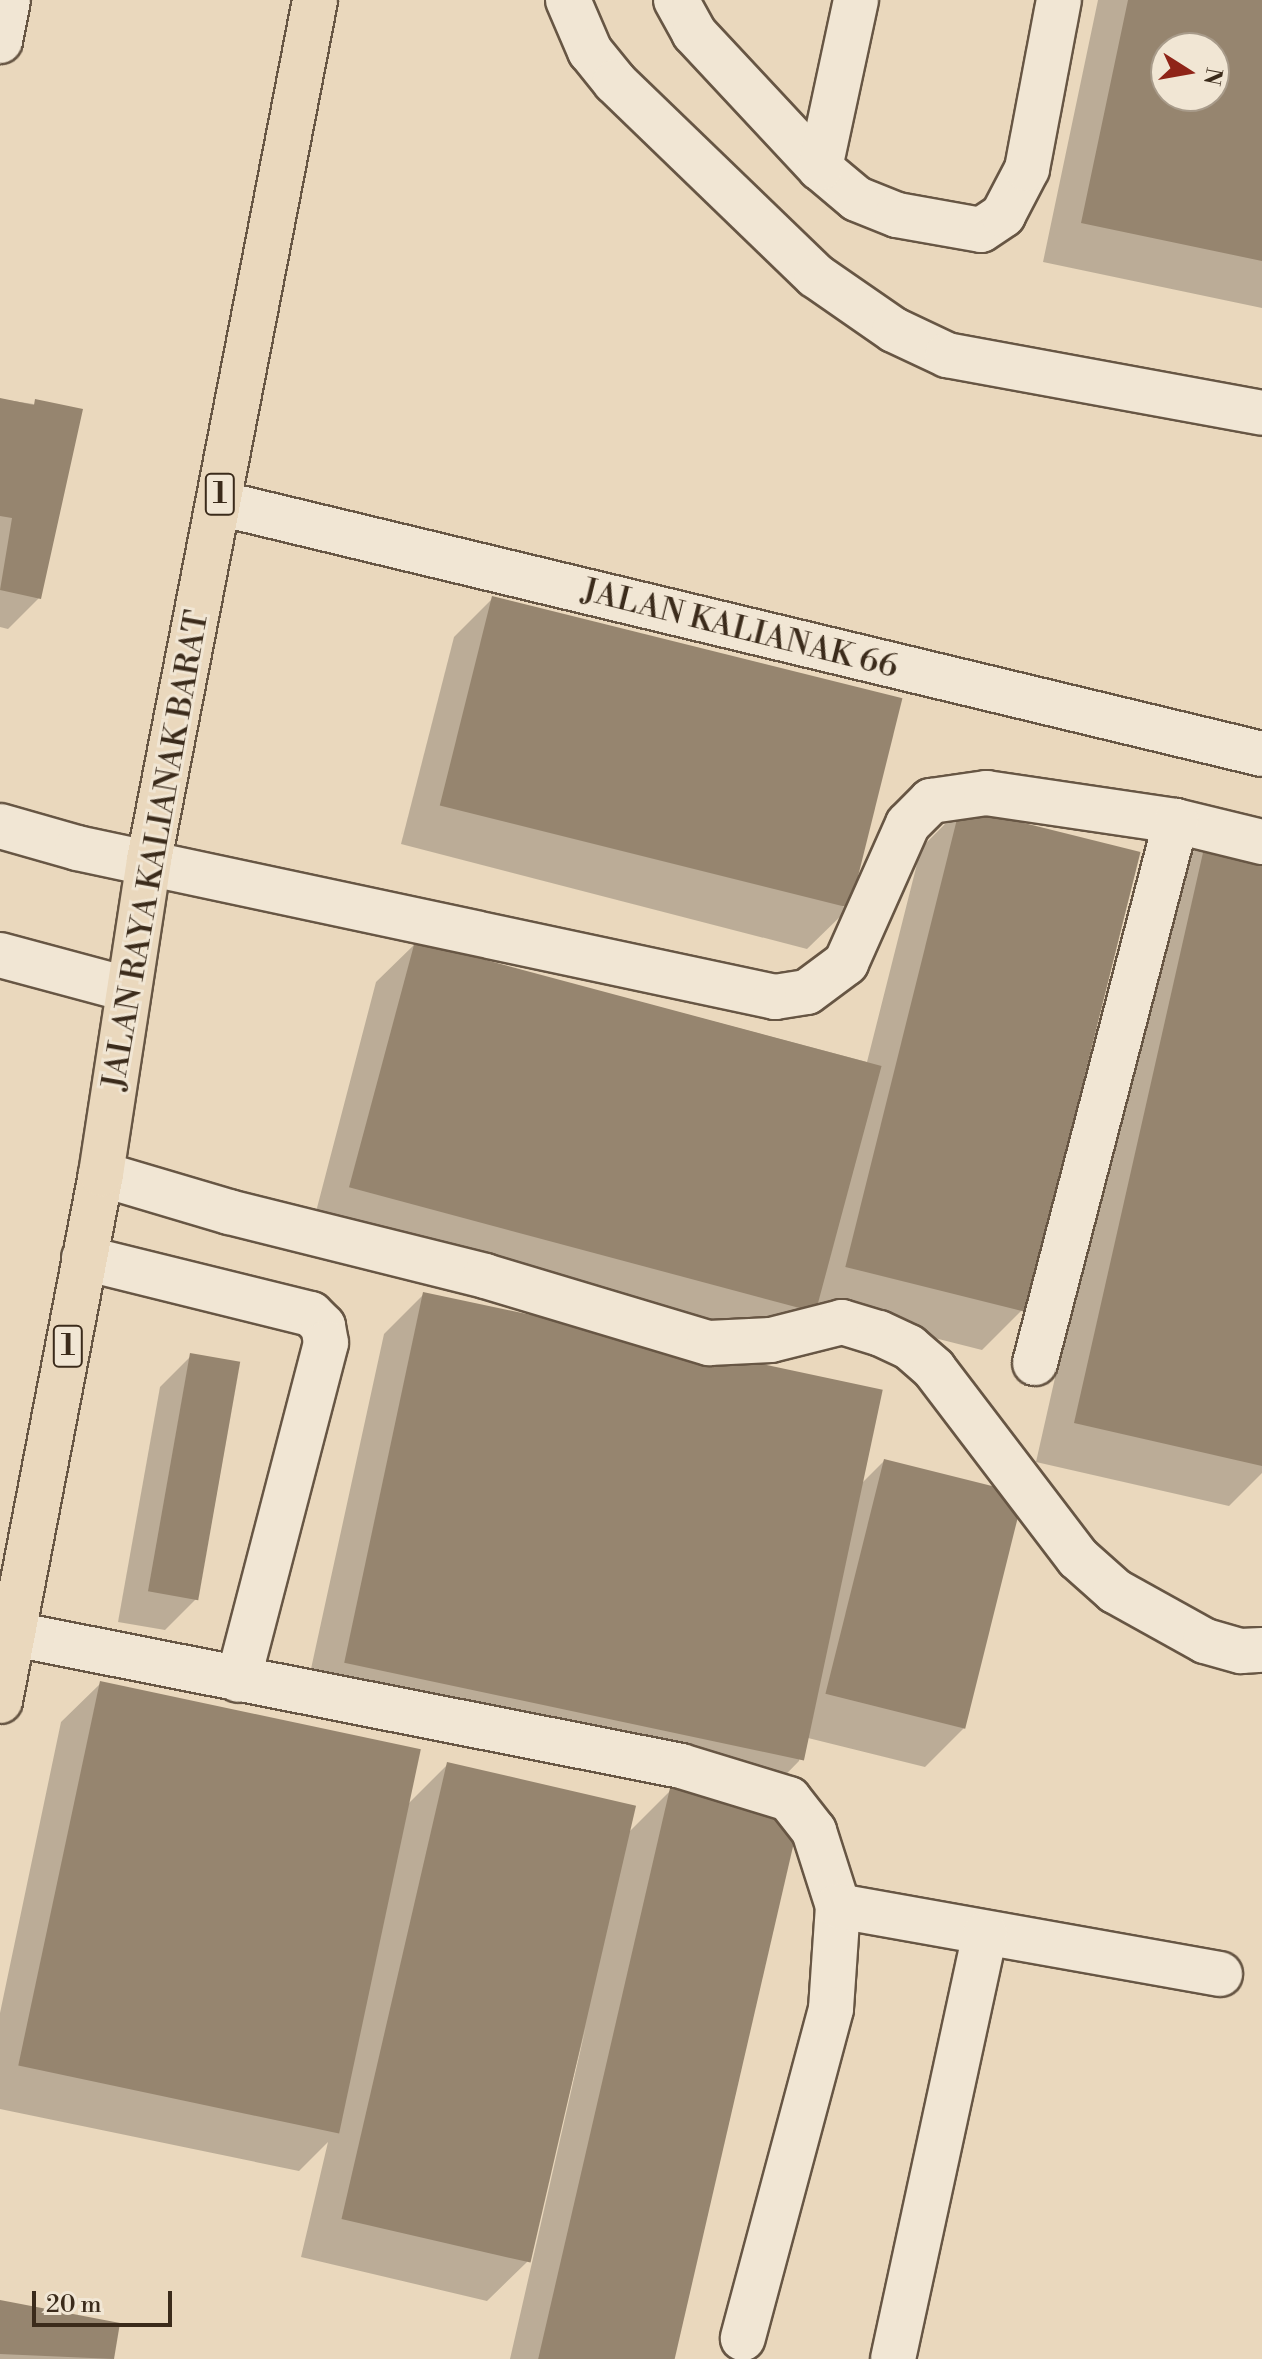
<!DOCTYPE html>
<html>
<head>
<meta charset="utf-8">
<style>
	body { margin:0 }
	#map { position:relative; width:1262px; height:2359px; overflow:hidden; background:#ead8bd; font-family:"Libre Bodoni",serif }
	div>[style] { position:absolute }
	.shadow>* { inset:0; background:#0003 }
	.building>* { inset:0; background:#96856f; transform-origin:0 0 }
	.roads { filter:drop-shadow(2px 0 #675644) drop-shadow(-2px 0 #675644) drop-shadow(0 2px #675644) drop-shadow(0 -2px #675644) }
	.minor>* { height:44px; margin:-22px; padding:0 22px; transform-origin:22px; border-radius:22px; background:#f1e6d4 }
	.highway>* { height:44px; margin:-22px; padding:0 22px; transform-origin:22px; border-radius:22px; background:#ead8bd }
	span { translate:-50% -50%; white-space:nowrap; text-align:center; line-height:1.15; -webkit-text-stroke:6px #f1e6d4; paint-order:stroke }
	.shield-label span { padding:2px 6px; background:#f1e6d4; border:2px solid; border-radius:6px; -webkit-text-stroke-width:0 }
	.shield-label { font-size:30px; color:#3b2b1b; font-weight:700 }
	.street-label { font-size:32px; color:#3b2b1b }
	.north { position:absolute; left:1150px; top:32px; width:80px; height:80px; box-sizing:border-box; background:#f1e6d4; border:2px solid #a89b8a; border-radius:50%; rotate:101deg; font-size:22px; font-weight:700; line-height:32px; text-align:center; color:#3b2b1b }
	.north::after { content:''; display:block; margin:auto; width:28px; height:36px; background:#8f2418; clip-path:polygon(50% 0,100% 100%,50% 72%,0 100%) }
	.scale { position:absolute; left:32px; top:2291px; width:140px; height:36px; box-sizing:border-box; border:4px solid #3b2b1b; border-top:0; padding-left:10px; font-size:24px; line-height:28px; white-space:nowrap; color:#3b2b1b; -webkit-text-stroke:6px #f1e6d4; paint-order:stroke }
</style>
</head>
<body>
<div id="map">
	<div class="shadow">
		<i style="clip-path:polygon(evenodd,1098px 0,1262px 0,1262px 308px,1043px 262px,1098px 0,1166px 48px,1214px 48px,1214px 96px,1166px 96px,1166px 48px)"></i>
		<i style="clip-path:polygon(0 399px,80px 411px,39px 598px,8px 629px,0 627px)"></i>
		<i style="clip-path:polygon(493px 598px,847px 910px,807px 949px,401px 844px,454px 637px)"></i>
		<i style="clip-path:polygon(960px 809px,1021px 1311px,982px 1350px,816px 1308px,776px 1349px,312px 1227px,376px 982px,416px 943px,867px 1062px,921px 848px)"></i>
		<i style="clip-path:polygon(1208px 837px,1262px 850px,1262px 1473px,1229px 1506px,1036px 1462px,1168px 877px)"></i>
		<i style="clip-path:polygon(423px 1295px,859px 1486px,884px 1461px,964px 1728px,925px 1767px,804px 1737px,799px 1761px,760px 1801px,304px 1701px,384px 1334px)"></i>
		<i style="clip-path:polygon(191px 1356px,196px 1599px,165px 1630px,118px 1622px,160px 1387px)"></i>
		<i style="clip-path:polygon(101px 1683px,407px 1805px,447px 1765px,628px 1833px,671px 1790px,674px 2359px,510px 2359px,586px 2026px,527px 2262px,487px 2301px,301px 2257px,328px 2142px,299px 2171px,0 2109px,0 2013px,61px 1722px)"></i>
		<i style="clip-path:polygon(0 2302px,118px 2325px,112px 2359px,0 2359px)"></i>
	</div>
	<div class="building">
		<i style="clip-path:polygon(evenodd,1128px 0,1262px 0,1262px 261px,1081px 223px,1128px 0,1166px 48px,1214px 48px,1214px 96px,1166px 96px,1166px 48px)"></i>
		<i style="clip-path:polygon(0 398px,34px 405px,35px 399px,83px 409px,41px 599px,0 590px,12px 518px,0 516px)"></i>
		<i style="left:492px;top:596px;width:423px;height:216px;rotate:14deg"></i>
		<i style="left:960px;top:807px;width:186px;height:474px;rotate:14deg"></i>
		<i style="clip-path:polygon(1207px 835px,1262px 848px,1262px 1466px,1074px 1423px)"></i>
		<i style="left:415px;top:941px;width:483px;height:255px;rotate:15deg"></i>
		<i style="left:423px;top:1292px;width:470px;height:379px;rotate:12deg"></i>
		<i style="left:190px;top:1353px;width:51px;height:242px;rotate:10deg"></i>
		<i style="left:884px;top:1459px;width:144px;height:242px;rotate:14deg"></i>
		<i style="left:100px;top:1681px;width:328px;height:393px;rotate:12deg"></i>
		<i style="left:447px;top:1762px;width:194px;height:469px;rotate:13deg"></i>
		<i style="left:670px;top:1788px;width:133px;height:586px;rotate:13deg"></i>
		<i style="clip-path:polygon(0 2300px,120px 2323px,114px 2359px,0 2354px)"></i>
	</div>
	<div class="roads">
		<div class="minor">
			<i style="left:568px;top:0;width:56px;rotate:66.7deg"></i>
			<i style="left:590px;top:51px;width:40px;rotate:51deg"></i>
			<i style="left:615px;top:82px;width:279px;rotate:44deg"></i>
			<i style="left:816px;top:276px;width:95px;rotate:34.7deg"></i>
			<i style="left:894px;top:330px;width:59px;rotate:25.3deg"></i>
			<i style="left:947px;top:355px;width:320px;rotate:10.4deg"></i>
			<i style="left:676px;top:0;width:38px;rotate:61deg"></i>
			<i style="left:694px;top:33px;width:185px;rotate:47deg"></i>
			<i style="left:820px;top:168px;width:48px;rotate:40deg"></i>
			<i style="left:857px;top:199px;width:43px;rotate:21.8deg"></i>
			<i style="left:897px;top:215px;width:85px;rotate:10.1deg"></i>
			<i style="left:981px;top:230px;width:27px;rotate:-34deg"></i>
			<i style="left:1003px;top:215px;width:52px;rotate:-62.4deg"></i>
			<i style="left:1027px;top:169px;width:172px;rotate:-79.3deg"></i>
			<i style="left:0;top:41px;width:42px;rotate:-79deg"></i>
			<i style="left:820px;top:168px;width:172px;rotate:-77.9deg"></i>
			<i style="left:219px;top:503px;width:1073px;rotate:13.53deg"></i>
			<i style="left:0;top:826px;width:80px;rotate:15.9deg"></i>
			<i style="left:77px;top:848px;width:714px;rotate:12.05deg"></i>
			<i style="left:775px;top:997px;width:32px;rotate:-9deg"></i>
			<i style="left:807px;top:992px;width:49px;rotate:-36.6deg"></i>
			<i style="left:846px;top:963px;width:152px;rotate:-66deg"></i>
			<i style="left:908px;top:824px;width:33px;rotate:-45deg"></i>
			<i style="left:931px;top:801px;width:56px;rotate:-8.3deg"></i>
			<i style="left:986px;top:793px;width:192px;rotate:8.4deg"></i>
			<i style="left:1176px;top:821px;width:89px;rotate:13.7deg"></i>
			<i style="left:0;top:955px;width:131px;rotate:15deg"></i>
			<i style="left:101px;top:1174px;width:134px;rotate:16.5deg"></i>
			<i style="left:229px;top:1212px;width:264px;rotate:14deg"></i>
			<i style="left:485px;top:1276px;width:234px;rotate:16.7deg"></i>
			<i style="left:709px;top:1343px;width:62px;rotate:-2.8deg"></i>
			<i style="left:771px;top:1340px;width:73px;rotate:-14.2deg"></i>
			<i style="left:842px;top:1322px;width:39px;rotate:17deg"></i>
			<i style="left:879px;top:1333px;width:33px;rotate:25deg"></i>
			<i style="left:909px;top:1347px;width:33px;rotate:41deg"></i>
			<i style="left:934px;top:1369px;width:238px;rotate:52.7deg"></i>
			<i style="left:1078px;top:1558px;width:50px;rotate:41.7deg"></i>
			<i style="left:1115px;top:1591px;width:103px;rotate:29.1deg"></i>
			<i style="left:1205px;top:1641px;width:37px;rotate:16deg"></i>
			<i style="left:1241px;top:1651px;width:21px;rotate:-3deg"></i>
			<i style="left:84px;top:1258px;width:234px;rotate:13.9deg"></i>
			<i style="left:311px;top:1314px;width:17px;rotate:45deg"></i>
			<i style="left:323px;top:1326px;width:17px;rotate:80deg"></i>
			<i style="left:326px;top:1343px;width:348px;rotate:104.6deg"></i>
			<i style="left:1035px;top:1363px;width:560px;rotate:-75.42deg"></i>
			<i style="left:14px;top:1634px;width:680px;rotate:11.19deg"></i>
			<i style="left:681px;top:1766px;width:113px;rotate:17deg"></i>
			<i style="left:789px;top:1799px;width:41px;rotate:52deg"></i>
			<i style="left:814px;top:1831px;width:79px;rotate:72.3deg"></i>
			<i style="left:838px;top:1906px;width:103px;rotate:93.9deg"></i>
			<i style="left:831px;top:2009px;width:341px;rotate:105deg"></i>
			<i style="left:838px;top:1906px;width:388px;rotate:10.1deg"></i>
			<i style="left:893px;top:2359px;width:435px;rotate:-77.8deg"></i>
		</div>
		<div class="highway">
			<i style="left:0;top:1701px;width:537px;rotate:-79.15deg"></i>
			<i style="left:101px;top:1174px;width:318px;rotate:-81.3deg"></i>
			<i style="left:149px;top:860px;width:876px;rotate:-79.07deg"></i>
		</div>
	</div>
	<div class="shield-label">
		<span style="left:220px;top:494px">1</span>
		<span style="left:68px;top:1346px">1</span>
	</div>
	<div class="street-label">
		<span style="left:740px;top:629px;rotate:14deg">JALAN KALIANAK 66</span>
		<span style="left:156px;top:850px;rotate:-80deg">JALAN RAYA KALIANAK BARAT</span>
	</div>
	<div class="north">N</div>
	<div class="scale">20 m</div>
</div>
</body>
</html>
